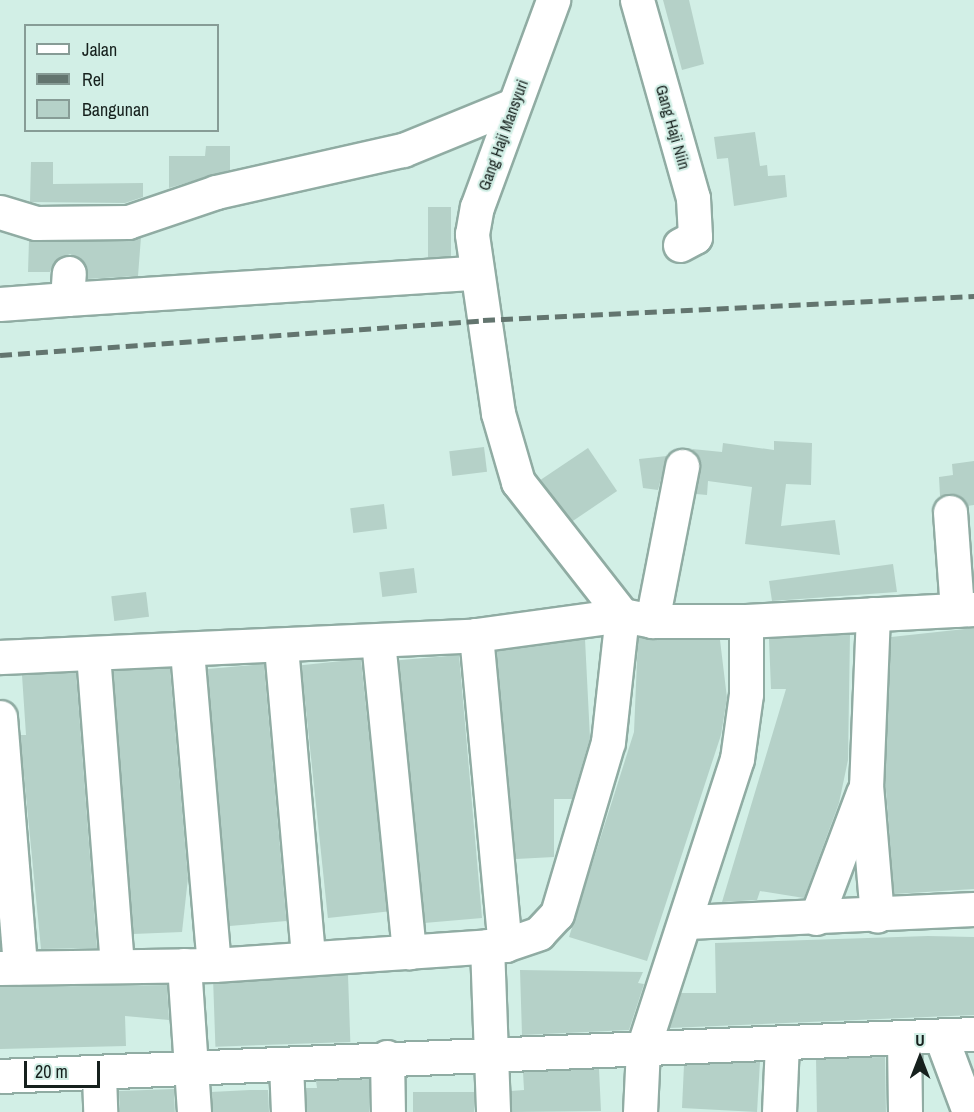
<!DOCTYPE html>
<html>
<head>
<meta charset="utf-8">
<style>
	body { margin:0 }
	#map { position:relative; width:974px; height:1112px; overflow:hidden; background:#d2efe6; font-family:"Archivo Narrow",sans-serif }
	div>[style] { position:absolute }
	.building>* { inset:0; background:#b5d1c8; transform-origin:0 0 }
	.roads { filter:drop-shadow(2px 0 #90aca3) drop-shadow(-2px 0 #90aca3) drop-shadow(0 2px #90aca3) drop-shadow(0 -2px #90aca3) }
	.minor>* { height:33px; margin:-16.5px; padding:0 16.5px; transform-origin:16.5px; border-radius:16.5px; background:#fff }
	.rail>* { height:4.5px; margin-top:-2.25px; transform-origin:0; background:repeating-linear-gradient(90deg,#63756f 0 12px,transparent 0 18px) }
	span { translate:-50% -50%; white-space:nowrap; text-align:center; line-height:1.15; -webkit-text-stroke:4.5px #d2efe6; paint-order:stroke }
	.street-label { font-size:16px; color:#16201d }
	.legend { position:absolute; left:24px; top:24px; width:195px; height:108px; box-sizing:border-box; background:#d2efe6; border:2px solid #879c96; margin:0; padding:8px 10px; list-style:none; font-size:18px; color:#16201d }
	.legend li { display:flex; align-items:center; gap:12px; height:30px }
	.legend b { width:30px; border:2px solid #879c96 }
	.north { position:absolute; left:890px; top:1028px; width:60px; height:60px; -webkit-text-stroke:4px #d2efe6; paint-order:stroke; rotate:0deg; font-size:16px; font-weight:700; line-height:24px; text-align:center; color:#16201d }
	.north::after { content:''; display:block; margin:auto; width:21px; height:27px; background:#16201d; clip-path:polygon(50% 0,100% 100%,50% 72%,0 100%) }
	.scale { position:absolute; left:24px; top:1061px; width:76px; height:27px; box-sizing:border-box; border:3px solid #16201d; border-top:0; padding-left:8px; font-size:18px; line-height:21px; white-space:nowrap; color:#16201d; -webkit-text-stroke:4px #d2efe6; paint-order:stroke }
</style>
</head>
<body>
<div id="map">
	<div class="building">
		<i style="clip-path:polygon(663px 0,689px 0,704px 64px,682px 70px)"></i>
		<i style="clip-path:polygon(755px 132px,760px 166px,767px 165px,768px 176px,785px 175px,787px 197px,734px 206px,728px 158px,717px 159px,714px 137px)"></i>
		<i style="clip-path:polygon(206px 146px,230px 146px,230px 170px,169px 188px,169px 156px,205px 156px)"></i>
		<i style="clip-path:polygon(31px 162px,53px 162px,53px 184px,143px 183px,143px 197px,125px 203px,30px 202px)"></i>
		<i style="left:428px;top:207px;width:23px;height:50px"></i>
		<i style="clip-path:polygon(141px 237px,138px 276px,87px 279px,86px 264px,70px 254px,54px 262px,50px 272px,28px 272px,29px 240px)"></i>
		<i style="clip-path:polygon(774px 441px,812px 443px,811px 485px,786px 484px,781px 526px,835px 520px,840px 555px,745px 544px,752px 487px,708px 481px,707px 495px,696px 494px,700px 460px,692px 449px,722px 452px,723px 443px,774px 450px)"></i>
		<i style="left:484px;top:447px;width:25px;height:35px;rotate:83deg"></i>
		<i style="left:588px;top:448px;width:52px;height:57px;rotate:56deg"></i>
		<i style="clip-path:polygon(667px 456px,658px 490px,643px 488px,639px 459px)"></i>
		<i style="clip-path:polygon(974px 461px,974px 505px,967px 506px,958px 495px,940px 496px,939px 477px,953px 475px,952px 464px)"></i>
		<i style="left:384px;top:504px;width:25px;height:34px;rotate:83deg"></i>
		<i style="clip-path:polygon(893px 564px,897px 592px,772px 601px,769px 581px)"></i>
		<i style="left:414px;top:568px;width:25px;height:35px;rotate:83deg"></i>
		<i style="left:146px;top:592px;width:25px;height:35px;rotate:83deg"></i>
		<i style="clip-path:polygon(974px 628px,974px 889px,894px 894px,885px 777px,891px 637px)"></i>
		<i style="clip-path:polygon(850px 634px,848px 760px,839px 803px,804px 898px,760px 891px,757px 900px,722px 902px,786px 689px,771px 689px,769px 639px)"></i>
		<i style="clip-path:polygon(638px 637px,720px 640px,727px 698px,721px 735px,647px 961px,569px 937px,634px 732px)"></i>
		<i style="clip-path:polygon(585px 639px,590px 738px,572px 799px,554px 799px,554px 857px,516px 859px,496px 651px)"></i>
		<i style="left:459px;top:655px;width:264px;height:61px;rotate:85deg"></i>
		<i style="left:361px;top:659px;width:254px;height:60px;rotate:84deg"></i>
		<i style="left:264px;top:664px;width:258px;height:57px;rotate:85deg"></i>
		<i style="clip-path:polygon(170px 668px,188px 878px,182px 932px,133px 934px,113px 671px)"></i>
		<i style="clip-path:polygon(76px 672px,97px 948px,41px 949px,20px 735px,26px 735px,22px 675px)"></i>
		<i style="clip-path:polygon(928px 936px,974px 937px,974px 1015px,669px 1028px,681px 993px,716px 993px,715px 943px)"></i>
		<i style="clip-path:polygon(520px 970px,643px 972px,638px 983px,644px 984px,629px 1030px,522px 1035px)"></i>
		<i style="left:348px;top:975px;width:67px;height:135px;rotate:88deg"></i>
		<i style="clip-path:polygon(167px 985px,169px 1020px,125px 1016px,126px 1046px,0 1049px,0 987px)"></i>
		<i style="left:885px;top:1057px;width:55px;height:69px;rotate:89deg"></i>
		<i style="clip-path:polygon(760px 1062px,757px 1112px,682px 1108px,684px 1065px)"></i>
		<i style="clip-path:polygon(599px 1069px,601px 1111px,512px 1112px,511px 1091px,524px 1090px,523px 1072px)"></i>
		<i style="clip-path:polygon(369px 1079px,369px 1112px,307px 1112px,306px 1088px,317px 1088px,316px 1081px)"></i>
		<i style="left:174px;top:1089px;width:23px;height:55px;rotate:88deg"></i>
		<i style="clip-path:polygon(250px 1090px,268px 1090px,269px 1112px,213px 1112px,211px 1092px)"></i>
		<i style="left:474px;top:1092px;width:20px;height:61px;rotate:90deg"></i>
	</div>
	<div class="roads">
		<div class="minor">
			<i style="left:637px;top:0;width:206px;rotate:74.2deg"></i>
			<i style="left:693px;top:198px;width:39px;rotate:87deg"></i>
			<i style="left:695px;top:237px;width:17px;rotate:152deg"></i>
			<i style="left:0;top:212px;width:38px;rotate:17deg"></i>
			<i style="left:36px;top:223px;width:92px;rotate:-0.6deg"></i>
			<i style="left:128px;top:222px;width:93px;rotate:-18.8deg"></i>
			<i style="left:216px;top:192px;width:192px;rotate:-12.7deg"></i>
			<i style="left:403px;top:150px;width:119px;rotate:-22.2deg"></i>
			<i style="left:67px;top:299px;width:408px;rotate:-3.7deg"></i>
			<i style="left:0;top:304px;width:67px;rotate:-4.3deg"></i>
			<i style="left:67px;top:299px;width:26px;rotate:-86deg"></i>
			<i style="left:950px;top:512px;width:98px;rotate:85.9deg"></i>
			<i style="left:873px;top:614px;width:171px;rotate:92.3deg"></i>
			<i style="left:866px;top:785px;width:131px;rotate:85.2deg"></i>
			<i style="left:652px;top:621px;width:158px;rotate:-79deg"></i>
			<i style="left:476px;top:635px;width:311px;rotate:84.7deg"></i>
			<i style="left:378px;top:641px;width:313px;rotate:84.3deg"></i>
			<i style="left:281px;top:647px;width:311px;rotate:85deg"></i>
			<i style="left:187px;top:651px;width:315px;rotate:85.1deg"></i>
			<i style="left:93px;top:654px;width:311px;rotate:85.6deg"></i>
			<i style="left:0;top:657px;width:477px;rotate:-2.6deg"></i>
			<i style="left:476px;top:635px;width:147px;rotate:-7.8deg"></i>
			<i style="left:622px;top:615px;width:31px;rotate:11deg"></i>
			<i style="left:652px;top:621px;width:94px"></i>
			<i style="left:746px;top:621px;width:228px;rotate:-3deg"></i>
			<i style="left:0;top:717px;width:251px;rotate:85.4deg"></i>
			<i style="left:816px;top:918px;width:134px;rotate:-69.4deg"></i>
			<i style="left:687px;top:922px;width:287px;rotate:-2.6deg"></i>
			<i style="left:487px;top:946px;width:166px;rotate:87.9deg"></i>
			<i style="left:184px;top:965px;width:147px;rotate:86.1deg"></i>
			<i style="left:0;top:968px;width:214px;rotate:-0.8deg"></i>
			<i style="left:214px;top:965px;width:292px;rotate:-3.9deg"></i>
			<i style="left:505px;top:945px;width:36px;rotate:-19deg"></i>
			<i style="left:539px;top:933px;width:26px;rotate:-47deg"></i>
			<i style="left:557px;top:914px;width:179px;rotate:-73.5deg"></i>
			<i style="left:608px;top:742px;width:128px;rotate:-83.7deg"></i>
			<i style="left:622px;top:615px;width:169px;rotate:-128deg"></i>
			<i style="left:518px;top:482px;width:72px;rotate:-106.2deg"></i>
			<i style="left:498px;top:413px;width:181px;rotate:-98.3deg"></i>
			<i style="left:472px;top:234px;width:27px;rotate:-80deg"></i>
			<i style="left:477px;top:207px;width:221px;rotate:-69.8deg"></i>
			<i style="left:941px;top:1037px;width:80px;rotate:69.5deg"></i>
			<i style="left:904px;top:1040px;width:72px;rotate:89.2deg"></i>
			<i style="left:387px;top:1057px;width:55px;rotate:89deg"></i>
			<i style="left:286px;top:1064px;width:48px;rotate:87.6deg"></i>
			<i style="left:99px;top:1075px;width:37px;rotate:88deg"></i>
			<i style="left:0;top:1076px;width:975px;rotate:-2.47deg"></i>
			<i style="left:640px;top:1112px;width:64px;rotate:-87.3deg"></i>
			<i style="left:643px;top:1048px;width:304px;rotate:-72deg"></i>
			<i style="left:737px;top:759px;width:66px;rotate:-82.1deg"></i>
			<i style="left:746px;top:694px;width:73px;rotate:-90deg"></i>
			<i style="left:779px;top:1112px;width:69px;rotate:-87.5deg"></i>
		</div>
	</div>
	<div class="rail">
		<i style="left:0;top:355px;width:484px;rotate:-4.1deg"></i>
		<i style="left:483px;top:320px;width:492px;rotate:-2.8deg"></i>
	</div>
	<div class="street-label">
		<span style="left:673px;top:127px;rotate:74deg">Gang Haji Niin</span>
		<span style="left:503px;top:135px;rotate:-70deg">Gang Haji Mansyuri</span>
	</div>
	<ul class="legend">
	<li><b style="height:8px;background:#fff"></b>Jalan</li>
	<li><b style="height:8px;background:#63756f"></b>Rel</li>
	<li><b style="height:16px;background:#b5d1c8"></b>Bangunan</li>
	</ul>
	<div class="north">U</div>
	<div class="scale">20 m</div>
</div>
</body>
</html>
